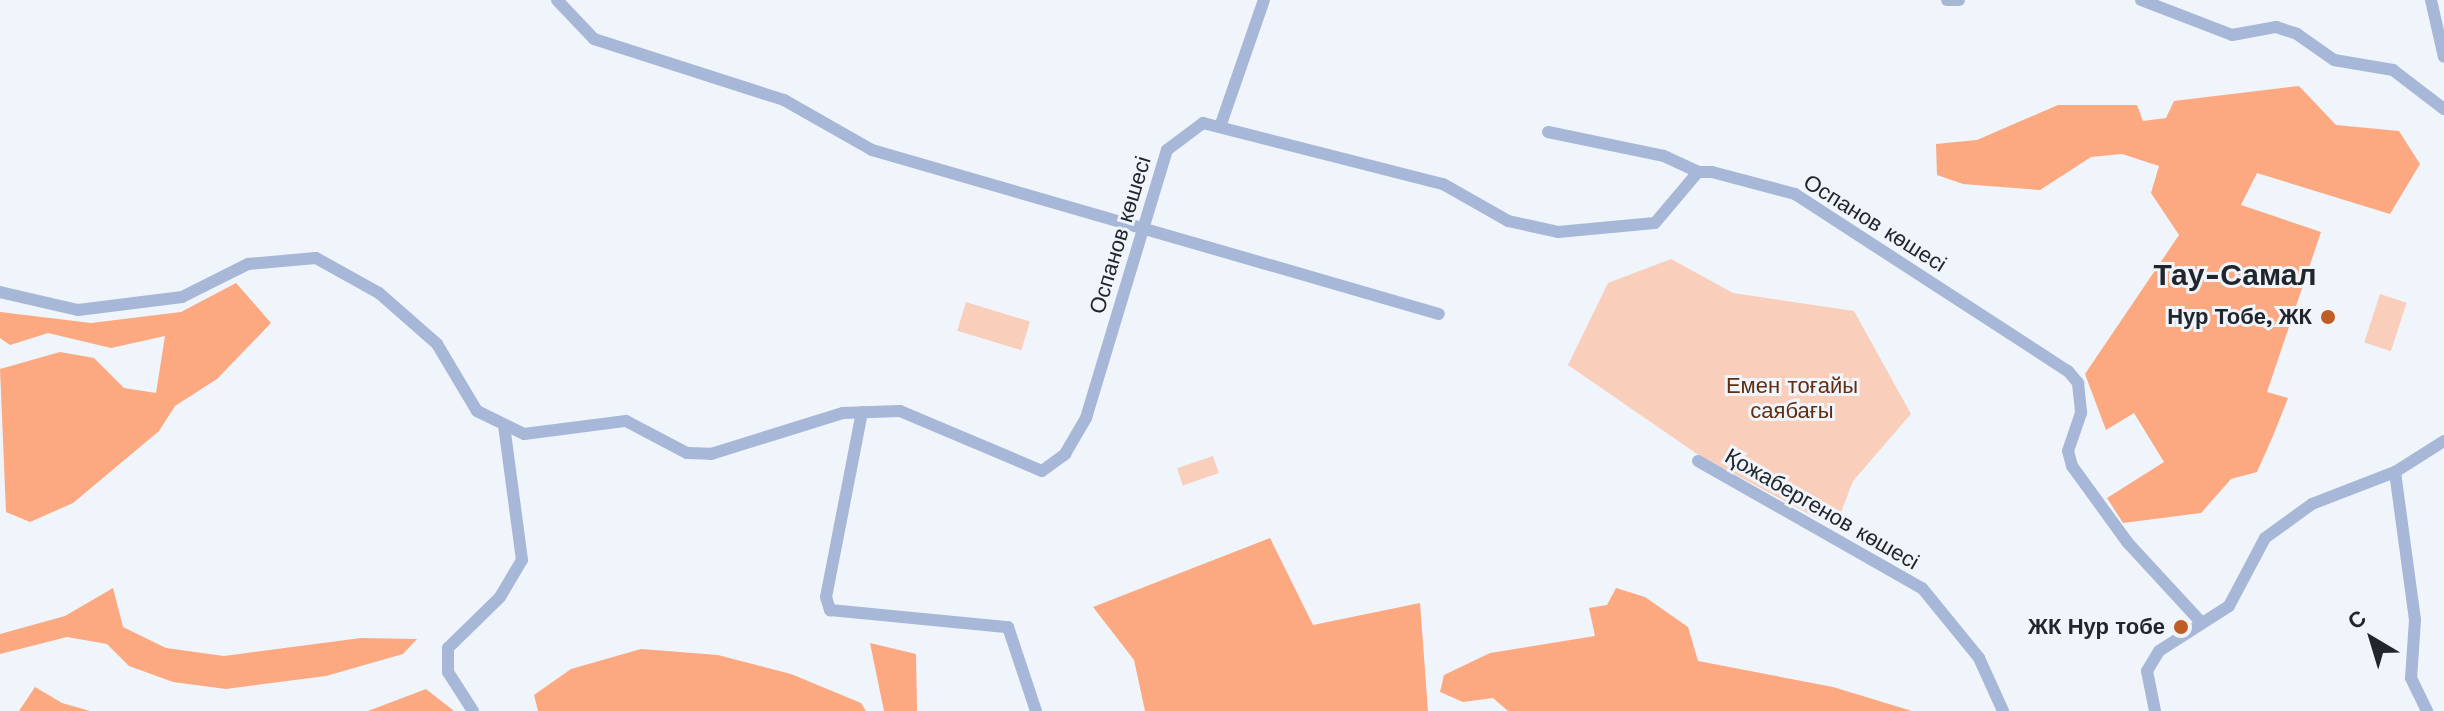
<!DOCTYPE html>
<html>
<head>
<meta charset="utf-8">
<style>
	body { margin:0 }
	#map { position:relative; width:2444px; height:711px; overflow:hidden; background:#f0f4fb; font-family:"Work Sans",sans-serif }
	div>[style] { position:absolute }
	.green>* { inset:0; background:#f9cfbc; transform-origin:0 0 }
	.forest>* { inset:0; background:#fca880 }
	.minor>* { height:12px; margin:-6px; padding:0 6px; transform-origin:6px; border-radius:6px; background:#a6b7d8 }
	.dots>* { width:22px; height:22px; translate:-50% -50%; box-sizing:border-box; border:4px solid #f0f4fb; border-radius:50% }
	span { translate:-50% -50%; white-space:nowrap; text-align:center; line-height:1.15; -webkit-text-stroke:6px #f0f4fb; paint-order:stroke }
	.street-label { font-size:22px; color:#21252c }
	.poi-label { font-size:22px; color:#21252c; font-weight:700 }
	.right { translate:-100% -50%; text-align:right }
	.park-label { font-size:22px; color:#622e12 }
	.district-label { font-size:30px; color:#21252c; font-weight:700 }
	.north { position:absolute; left:2332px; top:599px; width:80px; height:80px; -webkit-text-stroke:6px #f0f4fb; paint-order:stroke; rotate:322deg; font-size:22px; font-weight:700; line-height:32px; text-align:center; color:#21252c }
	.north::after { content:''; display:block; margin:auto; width:28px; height:36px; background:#21252c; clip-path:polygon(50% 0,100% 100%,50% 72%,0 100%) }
</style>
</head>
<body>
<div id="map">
	<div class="green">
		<i style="clip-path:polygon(1671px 259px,1733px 293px,1854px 311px,1911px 414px,1853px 481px,1835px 528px,1697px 454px,1568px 365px,1608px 283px)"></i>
		<i style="left:2380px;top:294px;width:28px;height:51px;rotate:18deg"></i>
		<i style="left:966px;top:302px;width:67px;height:30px;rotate:17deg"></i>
		<i style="left:1213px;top:456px;width:18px;height:38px;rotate:71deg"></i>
	</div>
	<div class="forest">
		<i style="clip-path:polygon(2299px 86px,2336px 125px,2399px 131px,2420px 164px,2390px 214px,2257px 173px,2241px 205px,2321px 232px,2267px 392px,2288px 398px,2273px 436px,2257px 472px,2231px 479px,2201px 513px,2123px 523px,2107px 498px,2164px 462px,2134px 413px,2106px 430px,2085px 374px,2179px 235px,2151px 193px,2159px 166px,2122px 154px,2091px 157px,2040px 190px,1963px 184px,1937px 175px,1936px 144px,1977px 140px,2058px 105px,2137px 105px,2143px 121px,2166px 118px,2174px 101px)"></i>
		<i style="clip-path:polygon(236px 283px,271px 323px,217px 379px,175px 406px,159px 431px,73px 503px,30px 522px,6px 512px,0 369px,60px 352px,94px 358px,124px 388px,156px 393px,165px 336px,111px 348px,48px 333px,10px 345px,0 338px,0 312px,91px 323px,181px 312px)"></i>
		<i style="clip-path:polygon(1270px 538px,1313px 625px,1420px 603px,1428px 711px,1145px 711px,1134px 660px,1093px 607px)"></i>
		<i style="clip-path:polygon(113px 588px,123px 627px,166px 648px,224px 656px,361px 638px,417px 639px,403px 654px,326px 676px,226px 689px,173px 682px,129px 666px,107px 644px,67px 637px,0 654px,0 634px,65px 616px)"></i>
		<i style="clip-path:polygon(1616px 588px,1645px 597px,1688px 627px,1698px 661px,1833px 687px,1912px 711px,1508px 711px,1493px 698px,1463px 702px,1440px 692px,1444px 675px,1490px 653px,1595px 636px,1589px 608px,1607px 605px)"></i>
		<i style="clip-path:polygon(870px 643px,916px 654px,917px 711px,884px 711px)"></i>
		<i style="clip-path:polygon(641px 649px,718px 655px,791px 674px,861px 703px,866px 711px,538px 711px,534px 695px,571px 669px)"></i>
		<i style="clip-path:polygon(35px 687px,62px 703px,90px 711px,19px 711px)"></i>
		<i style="clip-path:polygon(426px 689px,454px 711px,368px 711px)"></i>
	</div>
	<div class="minor">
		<i style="left:557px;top:0;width:54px;rotate:46.5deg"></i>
		<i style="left:594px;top:39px;width:200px;rotate:17.8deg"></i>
		<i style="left:784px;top:100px;width:101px;rotate:29.6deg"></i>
		<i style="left:872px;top:150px;width:590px;rotate:16.13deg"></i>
		<i style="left:1947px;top:0;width:12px"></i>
		<i style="left:2141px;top:0;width:97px;rotate:21deg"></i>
		<i style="left:2232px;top:35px;width:45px;rotate:-10.3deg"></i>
		<i style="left:2276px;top:27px;width:22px;rotate:18deg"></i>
		<i style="left:2297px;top:34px;width:45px;rotate:35.1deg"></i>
		<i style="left:2334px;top:60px;width:60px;rotate:9.6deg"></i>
		<i style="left:2393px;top:70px;width:64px;rotate:37.4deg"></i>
		<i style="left:2431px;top:0;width:58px;rotate:77.2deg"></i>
		<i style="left:1221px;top:124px;width:131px;rotate:-70.9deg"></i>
		<i style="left:1548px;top:132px;width:118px;rotate:11.7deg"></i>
		<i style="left:1664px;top:156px;width:38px;rotate:25deg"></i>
		<i style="left:0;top:292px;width:80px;rotate:13deg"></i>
		<i style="left:78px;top:310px;width:105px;rotate:-7.1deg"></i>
		<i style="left:182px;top:297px;width:74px;rotate:-26.6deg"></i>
		<i style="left:248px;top:264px;width:68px;rotate:-5deg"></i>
		<i style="left:316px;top:258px;width:72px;rotate:29.1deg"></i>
		<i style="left:379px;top:293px;width:77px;rotate:41.3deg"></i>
		<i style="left:437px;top:344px;width:78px;rotate:59.2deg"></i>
		<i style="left:477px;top:411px;width:52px;rotate:26.1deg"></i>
		<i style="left:524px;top:434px;width:103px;rotate:-7.3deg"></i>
		<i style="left:626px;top:421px;width:69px;rotate:27.7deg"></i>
		<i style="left:687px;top:453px;width:24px;rotate:2deg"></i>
		<i style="left:711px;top:454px;width:138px;rotate:-17.3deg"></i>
		<i style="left:843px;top:413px;width:57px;rotate:-2deg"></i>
		<i style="left:900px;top:411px;width:154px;rotate:22.9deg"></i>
		<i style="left:1042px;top:471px;width:29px;rotate:-36deg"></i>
		<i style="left:1065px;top:454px;width:42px;rotate:-59.7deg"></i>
		<i style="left:1086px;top:418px;width:280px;rotate:-73.2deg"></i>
		<i style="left:1167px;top:150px;width:45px;rotate:-36.9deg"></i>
		<i style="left:1203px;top:123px;width:248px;rotate:14.3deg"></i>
		<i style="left:1443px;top:184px;width:75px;rotate:29.6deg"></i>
		<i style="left:1508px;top:221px;width:51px;rotate:12.4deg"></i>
		<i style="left:1558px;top:232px;width:97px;rotate:-5.3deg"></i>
		<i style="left:1655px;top:223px;width:67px;rotate:-49.9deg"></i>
		<i style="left:1698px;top:172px;width:14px"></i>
		<i style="left:1712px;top:172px;width:86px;rotate:14.8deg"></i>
		<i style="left:1795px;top:194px;width:325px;rotate:33deg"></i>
		<i style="left:2068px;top:371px;width:16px;rotate:50deg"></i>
		<i style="left:2078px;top:383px;width:30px;rotate:84deg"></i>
		<i style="left:2081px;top:413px;width:40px;rotate:108.9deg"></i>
		<i style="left:2068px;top:451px;width:16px;rotate:75deg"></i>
		<i style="left:2072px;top:466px;width:95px;rotate:54deg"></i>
		<i style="left:2128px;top:543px;width:108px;rotate:47.3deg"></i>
		<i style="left:862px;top:412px;width:188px;rotate:101deg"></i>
		<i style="left:826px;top:597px;width:14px;rotate:73deg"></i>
		<i style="left:830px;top:610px;width:179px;rotate:5.5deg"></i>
		<i style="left:1008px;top:627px;width:89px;rotate:71.6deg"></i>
		<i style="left:1698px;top:461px;width:257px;rotate:29.6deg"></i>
		<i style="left:1922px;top:588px;width:90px;rotate:50.8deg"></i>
		<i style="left:1979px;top:658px;width:58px;rotate:65.6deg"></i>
		<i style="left:2395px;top:472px;width:149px;rotate:82.3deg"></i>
		<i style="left:2415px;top:620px;width:58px;rotate:93.9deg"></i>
		<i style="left:2411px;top:678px;width:37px;rotate:64deg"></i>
		<i style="left:473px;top:711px;width:46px;rotate:-122.7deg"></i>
		<i style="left:448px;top:672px;width:24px;rotate:-90deg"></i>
		<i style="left:448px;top:648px;width:73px;rotate:-44.4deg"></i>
		<i style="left:500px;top:597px;width:43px;rotate:-59.3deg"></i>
		<i style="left:522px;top:560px;width:136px;rotate:-97.6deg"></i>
		<i style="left:2155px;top:711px;width:41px;rotate:-101.3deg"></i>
		<i style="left:2147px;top:671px;width:23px;rotate:-59deg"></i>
		<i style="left:2159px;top:651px;width:83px;rotate:-32.7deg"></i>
		<i style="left:2229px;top:606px;width:77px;rotate:-62.1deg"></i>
		<i style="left:2265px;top:538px;width:58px;rotate:-35.9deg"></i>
		<i style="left:2312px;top:504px;width:89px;rotate:-21.1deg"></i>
		<i style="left:2395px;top:472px;width:58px;rotate:-32.3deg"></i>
	</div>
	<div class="dots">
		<i style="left:2328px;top:317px;background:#c05d25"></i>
		<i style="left:2181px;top:627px;background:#c05d25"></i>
	</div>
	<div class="street-label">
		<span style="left:1875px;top:223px;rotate:32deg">Оспанов көшесі</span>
		<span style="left:1120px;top:235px;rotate:-73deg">Оспанов көшесі</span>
		<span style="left:1822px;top:509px;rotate:30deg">Қожабергенов көшесі</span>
	</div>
	<div class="poi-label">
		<span class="right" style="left:2312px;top:317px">Нур Тобе, ЖК</span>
		<span class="right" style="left:2165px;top:627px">ЖК Нур тобе</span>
	</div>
	<div class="park-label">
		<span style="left:1792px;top:398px">Емен тоғайы<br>саябағы</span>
	</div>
	<div class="district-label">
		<span style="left:2235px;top:275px">Тау-Самал</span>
	</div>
	<div class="north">С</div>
</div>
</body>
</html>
